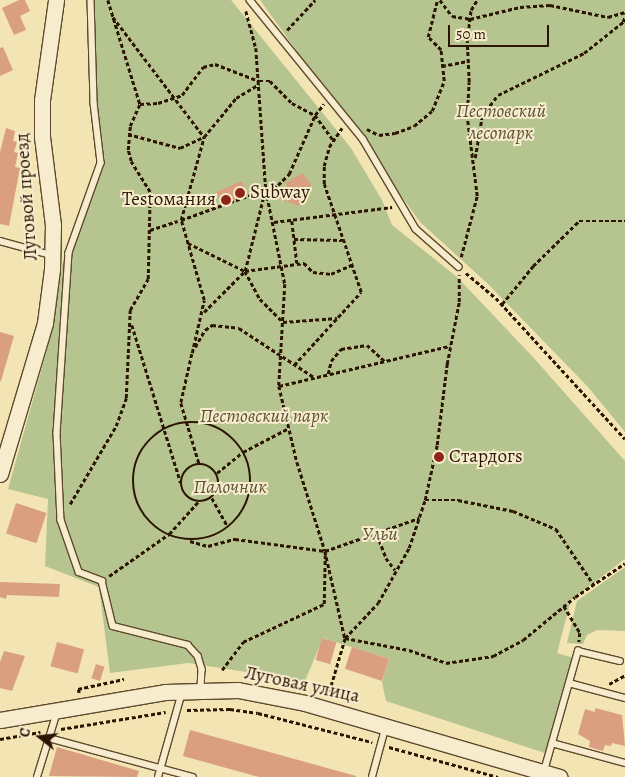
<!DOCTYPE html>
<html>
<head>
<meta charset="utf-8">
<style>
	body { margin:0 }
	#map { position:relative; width:625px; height:777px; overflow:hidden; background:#f3e4b3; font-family:Alegreya,serif }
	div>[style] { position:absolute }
	.green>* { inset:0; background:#b6c590 }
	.building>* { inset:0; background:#da9f81; transform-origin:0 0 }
	.path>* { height:2.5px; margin-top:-1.25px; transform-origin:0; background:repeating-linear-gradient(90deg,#2c1502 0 4px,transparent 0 6.5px) }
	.path>.ring { margin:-1.25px; padding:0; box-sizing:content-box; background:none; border:2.5px solid #2c1502; border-radius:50% }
	.roads { filter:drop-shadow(1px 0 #5e492e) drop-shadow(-1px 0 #5e492e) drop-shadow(0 1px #5e492e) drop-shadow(0 -1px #5e492e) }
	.lane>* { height:5.5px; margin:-2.75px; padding:0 2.75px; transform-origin:2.75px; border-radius:2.75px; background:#f7edce }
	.secondary>* { height:15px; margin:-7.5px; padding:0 7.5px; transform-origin:7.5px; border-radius:7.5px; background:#f7edce }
	.dots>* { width:14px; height:14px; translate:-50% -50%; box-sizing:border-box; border:2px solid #f7edce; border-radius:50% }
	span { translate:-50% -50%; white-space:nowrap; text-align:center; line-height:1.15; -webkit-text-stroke:4px #f7edce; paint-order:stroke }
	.park-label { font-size:19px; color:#5c5334; font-style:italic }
	.poi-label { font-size:19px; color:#2c1502 }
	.left { translate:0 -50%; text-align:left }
	.right { translate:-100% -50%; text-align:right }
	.street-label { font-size:19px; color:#2c1502 }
	.north { position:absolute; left:15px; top:712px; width:50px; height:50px; -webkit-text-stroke:4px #f7edce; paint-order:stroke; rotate:286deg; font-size:14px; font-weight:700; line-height:20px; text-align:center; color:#2c1502 }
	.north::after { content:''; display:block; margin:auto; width:18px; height:22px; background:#2c1502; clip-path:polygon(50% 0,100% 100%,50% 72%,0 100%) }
	.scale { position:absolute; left:448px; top:25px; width:101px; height:22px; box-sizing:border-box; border:2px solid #2c1502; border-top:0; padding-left:6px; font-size:15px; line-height:18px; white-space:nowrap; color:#2c1502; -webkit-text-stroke:4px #f7edce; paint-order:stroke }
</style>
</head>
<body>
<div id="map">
	<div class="green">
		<i style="clip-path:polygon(95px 0,231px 0,351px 148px,382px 200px,392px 225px,457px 277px,532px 356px,625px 461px,625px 559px,571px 600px,557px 653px,574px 658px,545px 753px,386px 701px,382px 682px,389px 659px,323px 638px,305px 681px,188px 663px,110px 673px,99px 587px,45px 566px,48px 499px,8px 489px,48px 346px,65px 250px,90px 200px,101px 163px,95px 101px)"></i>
		<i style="clip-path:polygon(260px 0,625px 0,625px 432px,588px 387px,488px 284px,420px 222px)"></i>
		<i style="clip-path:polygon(625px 567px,625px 631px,597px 630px,587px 635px,583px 644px,567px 643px,577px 601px)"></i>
	</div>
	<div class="building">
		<i style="clip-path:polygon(19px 0,25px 0,30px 11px,20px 16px,26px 30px,14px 35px,2px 8px)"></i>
		<i style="clip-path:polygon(3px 47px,13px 70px,0 76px,0 48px)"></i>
		<i style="clip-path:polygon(6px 128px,15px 131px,13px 141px,17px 142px,14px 152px,18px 153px,15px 167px,20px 168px,9px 226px,0 224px,0 152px)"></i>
		<i style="clip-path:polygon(303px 173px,311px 185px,299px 206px,280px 199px,290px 192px,285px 183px)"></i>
		<i style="left:242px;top:181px;width:15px;height:28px;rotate:67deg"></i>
		<i style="clip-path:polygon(0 332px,14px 336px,1px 381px,0 381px)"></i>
		<i style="left:16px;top:503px;width:32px;height:32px;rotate:18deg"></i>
		<i style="clip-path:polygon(0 582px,60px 584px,59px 597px,7px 595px,6px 599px,0 597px)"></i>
		<i style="left:322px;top:638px;width:15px;height:23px;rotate:16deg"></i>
		<i style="left:57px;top:642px;width:28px;height:25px;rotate:15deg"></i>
		<i style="left:352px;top:647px;width:39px;height:23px;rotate:18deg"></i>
		<i style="clip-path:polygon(4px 651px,25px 656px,12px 691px,0 688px,0 662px)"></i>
		<i style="left:96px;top:664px;width:9px;height:15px;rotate:18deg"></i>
		<i style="clip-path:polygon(595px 708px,622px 715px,625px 746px,612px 743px,611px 746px,605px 745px,603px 751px,589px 747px,590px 741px,578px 734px,585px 709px,595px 712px)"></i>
		<i style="clip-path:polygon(190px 730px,356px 776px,356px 777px,259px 777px,183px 756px)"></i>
		<i style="clip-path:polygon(57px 747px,139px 771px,137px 777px,49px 776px)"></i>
	</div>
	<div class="path">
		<i style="left:108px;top:0;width:109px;rotate:72.9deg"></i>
		<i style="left:440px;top:0;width:20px;rotate:53deg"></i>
		<i style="left:452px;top:16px;width:18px;rotate:9deg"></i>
		<i style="left:470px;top:19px;width:51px;rotate:-13.5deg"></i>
		<i style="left:520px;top:7px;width:30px;rotate:-4deg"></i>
		<i style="left:550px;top:5px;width:59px;rotate:11.7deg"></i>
		<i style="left:608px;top:17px;width:18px;rotate:-16deg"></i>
		<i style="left:246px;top:11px;width:38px;rotate:75deg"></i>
		<i style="left:256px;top:48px;width:142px;rotate:86deg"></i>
		<i style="left:266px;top:190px;width:96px;rotate:78.6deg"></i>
		<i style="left:285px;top:284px;width:102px;rotate:93.4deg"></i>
		<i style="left:279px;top:386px;width:78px;rotate:76.7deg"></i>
		<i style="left:297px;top:462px;width:93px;rotate:72.5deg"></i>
		<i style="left:325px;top:551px;width:89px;rotate:77.1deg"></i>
		<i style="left:345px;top:638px;width:65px;rotate:10.6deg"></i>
		<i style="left:409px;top:650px;width:39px;rotate:19deg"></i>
		<i style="left:446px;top:663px;width:48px;rotate:-8.5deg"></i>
		<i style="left:493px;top:656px;width:34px;rotate:-28deg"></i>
		<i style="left:523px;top:640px;width:67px;rotate:-39.6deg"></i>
		<i style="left:575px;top:597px;width:60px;rotate:-34.2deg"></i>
		<i style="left:113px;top:17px;width:151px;rotate:52.8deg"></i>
		<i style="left:287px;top:30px;width:41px;rotate:-47deg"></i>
		<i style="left:442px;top:66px;width:26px;rotate:-11deg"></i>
		<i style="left:367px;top:129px;width:13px;rotate:27deg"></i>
		<i style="left:379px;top:135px;width:16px;rotate:-7deg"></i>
		<i style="left:395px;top:133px;width:20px;rotate:-20deg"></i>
		<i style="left:414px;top:126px;width:23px;rotate:-40deg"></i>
		<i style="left:432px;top:111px;width:32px;rotate:-68deg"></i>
		<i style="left:444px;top:81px;width:31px;rotate:-96deg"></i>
		<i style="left:441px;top:50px;width:18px;rotate:-135deg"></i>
		<i style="left:428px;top:37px;width:38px;rotate:-76deg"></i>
		<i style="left:128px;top:134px;width:54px;rotate:15.1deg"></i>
		<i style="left:180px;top:148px;width:26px;rotate:-25deg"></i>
		<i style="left:475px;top:158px;width:43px;rotate:-80.5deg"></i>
		<i style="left:482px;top:116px;width:26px;rotate:-53deg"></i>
		<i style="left:498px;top:95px;width:96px;rotate:-26deg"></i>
		<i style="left:584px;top:53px;width:50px;rotate:-38.5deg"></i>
		<i style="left:623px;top:22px;width:6px;rotate:-72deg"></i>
		<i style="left:181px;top:220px;width:103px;rotate:-19.8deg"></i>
		<i style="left:278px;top:185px;width:16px;rotate:-45deg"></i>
		<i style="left:289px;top:174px;width:64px;rotate:-66.2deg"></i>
		<i style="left:315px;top:115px;width:14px;rotate:-51deg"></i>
		<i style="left:292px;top:221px;width:42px;rotate:83.2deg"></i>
		<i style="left:274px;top:222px;width:119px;rotate:-7.2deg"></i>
		<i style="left:150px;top:230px;width:29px;rotate:-18deg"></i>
		<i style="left:294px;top:239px;width:48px;rotate:1.2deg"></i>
		<i style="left:188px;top:243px;width:64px;rotate:26.2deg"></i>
		<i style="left:245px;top:271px;width:60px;rotate:-7.7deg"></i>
		<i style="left:304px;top:263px;width:13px;rotate:45deg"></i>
		<i style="left:313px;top:272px;width:18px;rotate:6deg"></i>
		<i style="left:331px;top:274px;width:22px;rotate:-24deg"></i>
		<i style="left:461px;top:257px;width:63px;rotate:-75.3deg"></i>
		<i style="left:477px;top:196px;width:80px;rotate:-97.2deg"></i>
		<i style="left:467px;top:117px;width:35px;rotate:-87deg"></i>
		<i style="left:469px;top:82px;width:41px;rotate:-92.8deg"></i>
		<i style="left:467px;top:41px;width:31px;rotate:-83deg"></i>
		<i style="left:471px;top:10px;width:12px;rotate:-59deg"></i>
		<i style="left:245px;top:271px;width:32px;rotate:62deg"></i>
		<i style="left:260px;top:299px;width:33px;rotate:45deg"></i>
		<i style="left:283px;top:322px;width:54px;rotate:-4.2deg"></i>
		<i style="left:466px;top:273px;width:39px;rotate:40deg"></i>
		<i style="left:496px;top:298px;width:191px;rotate:47.5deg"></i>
		<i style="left:502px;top:304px;width:49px;rotate:-50.8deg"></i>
		<i style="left:533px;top:266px;width:64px;rotate:-44.4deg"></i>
		<i style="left:579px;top:221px;width:46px"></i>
		<i style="left:204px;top:312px;width:58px;rotate:-45deg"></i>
		<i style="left:245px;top:271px;width:82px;rotate:-76deg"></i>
		<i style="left:132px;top:325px;width:165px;rotate:72.8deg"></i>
		<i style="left:195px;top:347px;width:20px;rotate:-60deg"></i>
		<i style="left:205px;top:330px;width:9px;rotate:-36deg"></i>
		<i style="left:212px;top:325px;width:27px;rotate:6deg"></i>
		<i style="left:239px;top:328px;width:90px;rotate:33.2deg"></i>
		<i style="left:192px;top:353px;width:54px;rotate:-77.2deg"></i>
		<i style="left:204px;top:300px;width:83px;rotate:-106deg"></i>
		<i style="left:181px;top:220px;width:86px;rotate:-74.5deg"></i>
		<i style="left:204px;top:137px;width:50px;rotate:-50.6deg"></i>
		<i style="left:236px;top:98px;width:27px;rotate:-31deg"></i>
		<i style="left:192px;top:354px;width:50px;rotate:102.7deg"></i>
		<i style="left:181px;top:403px;width:63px;rotate:73.3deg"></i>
		<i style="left:294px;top:365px;width:99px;rotate:-47.5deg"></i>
		<i style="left:361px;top:292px;width:114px;rotate:-108.9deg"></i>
		<i style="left:324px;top:184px;width:18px;rotate:-90deg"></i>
		<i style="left:324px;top:166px;width:20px;rotate:-75deg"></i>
		<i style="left:329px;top:147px;width:23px;rotate:-56deg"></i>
		<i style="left:328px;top:374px;width:13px;rotate:-77deg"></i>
		<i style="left:331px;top:361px;width:16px;rotate:-50deg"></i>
		<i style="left:341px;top:349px;width:26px;rotate:-9deg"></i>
		<i style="left:367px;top:345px;width:24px;rotate:42deg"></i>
		<i style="left:279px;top:386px;width:176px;rotate:-13.2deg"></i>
		<i class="ring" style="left:133px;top:422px;width:115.5px;height:115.5px"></i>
		<i class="ring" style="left:181px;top:464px;width:35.5px;height:35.5px"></i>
		<i style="left:217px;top:473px;width:33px;rotate:-39deg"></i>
		<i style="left:243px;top:452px;width:52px;rotate:-27.6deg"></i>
		<i style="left:212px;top:498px;width:33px;rotate:61deg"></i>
		<i style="left:425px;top:500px;width:33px"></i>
		<i style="left:458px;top:500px;width:56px;rotate:11.3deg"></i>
		<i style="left:513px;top:511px;width:47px;rotate:22.7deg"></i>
		<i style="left:556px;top:529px;width:68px;rotate:55.8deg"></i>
		<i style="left:70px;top:504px;width:91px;rotate:-59.5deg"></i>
		<i style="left:116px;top:426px;width:30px;rotate:-70deg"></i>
		<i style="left:126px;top:398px;width:88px;rotate:-87.4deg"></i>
		<i style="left:130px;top:310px;width:36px;rotate:-60deg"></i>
		<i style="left:148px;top:279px;width:87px;rotate:-88.7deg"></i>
		<i style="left:150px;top:192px;width:36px;rotate:-122deg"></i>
		<i style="left:131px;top:161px;width:11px;rotate:-105deg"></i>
		<i style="left:128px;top:150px;width:24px;rotate:-85deg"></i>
		<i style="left:130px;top:126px;width:24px;rotate:-66deg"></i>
		<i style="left:140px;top:104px;width:18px;rotate:-3deg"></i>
		<i style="left:158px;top:103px;width:25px;rotate:-18deg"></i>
		<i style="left:182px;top:95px;width:35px;rotate:-53deg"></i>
		<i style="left:203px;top:67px;width:12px;rotate:-14deg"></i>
		<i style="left:215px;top:64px;width:47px;rotate:21.1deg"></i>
		<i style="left:259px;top:81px;width:11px"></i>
		<i style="left:270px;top:81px;width:31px;rotate:45deg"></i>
		<i style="left:292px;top:103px;width:26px;rotate:28deg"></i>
		<i style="left:315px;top:115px;width:31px;rotate:54deg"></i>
		<i style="left:377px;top:534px;width:26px;rotate:69deg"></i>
		<i style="left:386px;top:558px;width:15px;rotate:53deg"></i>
		<i style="left:190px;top:541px;width:19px;rotate:16deg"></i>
		<i style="left:208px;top:546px;width:28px;rotate:-15deg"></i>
		<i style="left:235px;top:539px;width:91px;rotate:7.6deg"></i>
		<i style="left:325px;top:551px;width:100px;rotate:-19.3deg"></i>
		<i style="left:109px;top:576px;width:73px;rotate:-35deg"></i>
		<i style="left:169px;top:534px;width:43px;rotate:-47.8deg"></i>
		<i style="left:564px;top:606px;width:31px;rotate:59deg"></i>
		<i style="left:580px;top:633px;width:9px;rotate:96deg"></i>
		<i style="left:222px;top:670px;width:35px;rotate:-53deg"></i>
		<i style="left:243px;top:642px;width:89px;rotate:-25.1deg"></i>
		<i style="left:324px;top:604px;width:49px;rotate:-88.8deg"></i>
		<i style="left:609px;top:684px;width:18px;rotate:-29deg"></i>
		<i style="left:329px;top:692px;width:56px;rotate:-73.5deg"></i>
		<i style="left:345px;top:638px;width:48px;rotate:-46.7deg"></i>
		<i style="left:378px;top:603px;width:63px;rotate:-60.6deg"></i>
		<i style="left:409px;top:548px;width:51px;rotate:-71.6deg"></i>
		<i style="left:425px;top:500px;width:56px;rotate:-77.7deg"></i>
		<i style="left:437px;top:445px;width:82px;rotate:-83deg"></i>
		<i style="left:447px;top:364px;width:63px;rotate:-79deg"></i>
		<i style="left:459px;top:302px;width:27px;rotate:-90deg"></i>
		<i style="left:79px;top:693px;width:4px;rotate:-104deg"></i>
		<i style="left:78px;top:689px;width:47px;rotate:-12.3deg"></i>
		<i style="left:187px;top:710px;width:43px;rotate:-1.3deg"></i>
		<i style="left:230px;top:709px;width:28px;rotate:8deg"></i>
		<i style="left:258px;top:713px;width:118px;rotate:14.3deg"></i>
		<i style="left:61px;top:729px;width:106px;rotate:-9.2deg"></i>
		<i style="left:0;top:739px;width:41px;rotate:-9.9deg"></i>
		<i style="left:389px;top:747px;width:113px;rotate:15.4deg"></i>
	</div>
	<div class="roads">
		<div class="lane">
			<i style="left:91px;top:0;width:103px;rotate:88.3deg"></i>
			<i style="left:94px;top:103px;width:60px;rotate:83.3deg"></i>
			<i style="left:101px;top:163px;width:96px;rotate:109.6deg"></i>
			<i style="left:69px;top:253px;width:180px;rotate:93.8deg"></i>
			<i style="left:57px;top:433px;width:87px;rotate:87.4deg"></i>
			<i style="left:61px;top:520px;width:55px;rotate:70.9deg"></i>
			<i style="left:79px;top:572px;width:25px;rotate:21deg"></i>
			<i style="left:102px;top:581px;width:46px;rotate:76.3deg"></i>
			<i style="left:113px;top:626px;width:77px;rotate:14.2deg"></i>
			<i style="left:188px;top:645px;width:15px;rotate:48deg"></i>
			<i style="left:198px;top:656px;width:14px;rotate:73deg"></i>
			<i style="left:202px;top:669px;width:21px;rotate:93deg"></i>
			<i style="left:250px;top:0;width:179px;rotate:50.9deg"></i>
			<i style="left:363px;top:139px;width:104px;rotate:59.5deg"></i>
			<i style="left:416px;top:229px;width:57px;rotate:41.5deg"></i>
			<i style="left:0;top:241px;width:53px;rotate:15.4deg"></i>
			<i style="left:569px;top:683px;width:58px;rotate:15deg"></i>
			<i style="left:49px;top:738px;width:149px;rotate:15.2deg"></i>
			<i style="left:552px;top:743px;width:76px;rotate:15.3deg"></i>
			<i style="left:544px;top:771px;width:125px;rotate:-74.2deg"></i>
			<i style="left:578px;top:651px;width:43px;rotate:13.4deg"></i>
			<i style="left:37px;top:777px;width:68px;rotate:-72.9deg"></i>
			<i style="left:158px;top:777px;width:88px;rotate:-74.2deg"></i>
			<i style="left:372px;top:777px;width:50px;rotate:-74.8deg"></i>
		</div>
		<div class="secondary">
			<i style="left:0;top:474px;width:158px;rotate:-73.4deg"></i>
			<i style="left:45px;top:323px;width:54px;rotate:-82.6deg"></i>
			<i style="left:52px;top:269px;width:44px;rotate:-88.7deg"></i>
			<i style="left:53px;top:225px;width:89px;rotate:-97.1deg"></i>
			<i style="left:42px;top:137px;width:37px;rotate:-90deg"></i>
			<i style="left:42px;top:100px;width:101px;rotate:-82deg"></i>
			<i style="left:0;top:720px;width:167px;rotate:-9.6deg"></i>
			<i style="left:165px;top:692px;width:73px;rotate:-1.6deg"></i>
			<i style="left:238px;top:690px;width:68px;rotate:11deg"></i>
			<i style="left:305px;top:703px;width:265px;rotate:16.2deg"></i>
		</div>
	</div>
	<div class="dots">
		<i style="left:240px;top:193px;background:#8f2418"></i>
		<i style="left:226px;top:200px;background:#8f2418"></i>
		<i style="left:439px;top:457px;background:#8f2418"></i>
	</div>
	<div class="park-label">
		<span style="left:501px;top:123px">Пестовский<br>лесопарк</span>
		<span style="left:264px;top:417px">Пестовский парк</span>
		<span style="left:230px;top:488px">Палочник</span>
		<span style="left:380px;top:535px">Ульи</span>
	</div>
	<div class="poi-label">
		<span class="left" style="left:250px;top:193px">Subway</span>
		<span class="right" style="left:216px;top:200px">Testoмания</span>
		<span class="left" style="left:449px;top:457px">Стардогs</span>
	</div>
	<div class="street-label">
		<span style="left:27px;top:197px;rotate:-94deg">Луговой проезд</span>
		<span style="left:302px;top:685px;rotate:12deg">Луговая улица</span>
	</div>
	<div class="north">С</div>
	<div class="scale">50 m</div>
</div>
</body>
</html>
